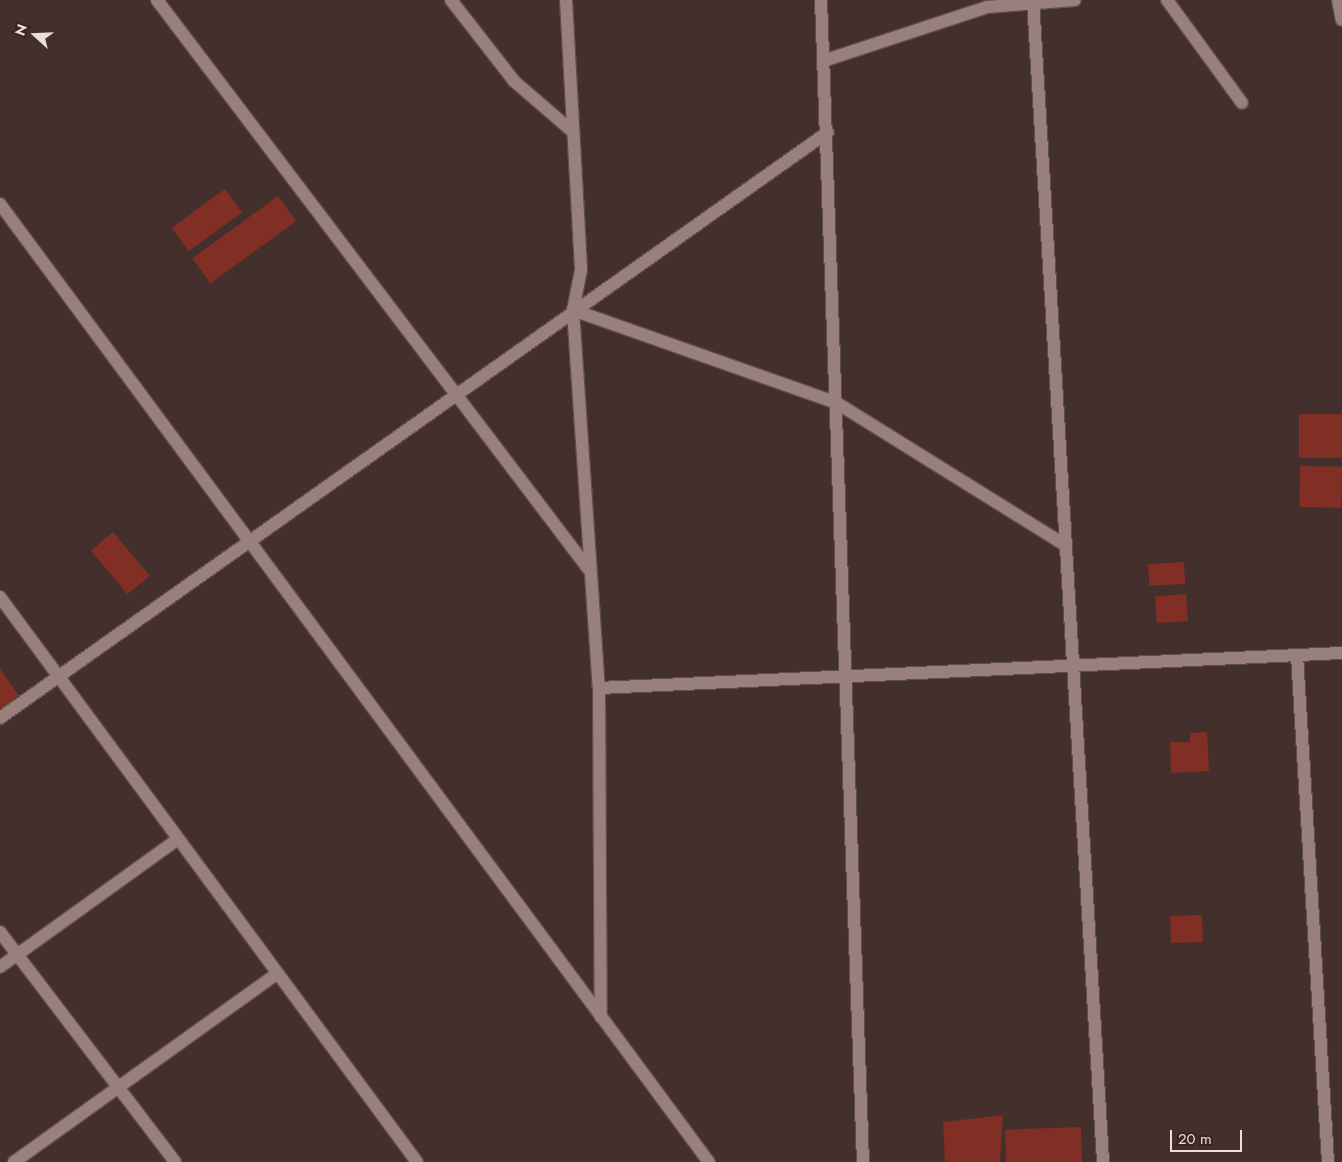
<!DOCTYPE html>
<html>
<head>
<meta charset="utf-8">
<style>
	body { margin:0 }
	#map { position:relative; width:1342px; height:1162px; overflow:hidden; background:#432f2b; font-family:Jost,sans-serif }
	div>[style] { position:absolute }
	.building>* { inset:0; background:#812e25; transform-origin:0 0 }
	.roads { filter:drop-shadow(1px 0 #5f4e4c) drop-shadow(-1px 0 #5f4e4c) drop-shadow(0 1px #5f4e4c) drop-shadow(0 -1px #5f4e4c) }
	.street>* { height:12px; margin:-6px; padding:0 6px; transform-origin:6px; border-radius:6px; background:#99807c }
	span { translate:-50% -50%; white-space:nowrap; text-align:center; line-height:1.15; -webkit-text-stroke:4.5px #382522; paint-order:stroke }
	.north { position:absolute; left:10px; top:10px; width:50px; height:50px; -webkit-text-stroke:4px #382522; paint-order:stroke; rotate:290deg; font-size:14px; font-weight:700; line-height:20px; text-align:center; color:#ebdedc }
	.north::after { content:''; display:block; margin:auto; width:18px; height:22px; background:#ebdedc; clip-path:polygon(50% 0,100% 100%,50% 72%,0 100%) }
	.scale { position:absolute; left:1170px; top:1130px; width:72px; height:22px; box-sizing:border-box; border:2px solid #ebdedc; border-top:0; padding-left:6px; font-size:15px; line-height:18px; white-space:nowrap; color:#ebdedc; -webkit-text-stroke:4px #382522; paint-order:stroke }
</style>
</head>
<body>
<div id="map">
	<div class="building">
		<i style="left:225px;top:189px;width:29px;height:66px;rotate:54deg"></i>
		<i style="left:278px;top:196px;width:31px;height:106px;rotate:54deg"></i>
		<i style="left:1299px;top:414px;width:43px;height:44px"></i>
		<i style="left:1300px;top:466px;width:42px;height:41px;rotate:1deg"></i>
		<i style="left:113px;top:532px;width:57px;height:29px;rotate:50deg"></i>
		<i style="left:1184px;top:562px;width:22px;height:36px;rotate:87deg"></i>
		<i style="left:1186px;top:594px;width:27px;height:31px;rotate:86deg"></i>
		<i style="clip-path:polygon(0 669px,19px 696px,0 709px)"></i>
		<i style="clip-path:polygon(1207px 732px,1209px 771px,1171px 773px,1170px 742px,1190px 742px,1190px 733px)"></i>
		<i style="left:1202px;top:915px;width:27px;height:32px;rotate:88deg"></i>
		<i style="clip-path:polygon(1003px 1115px,1000px 1162px,945px 1162px,943px 1122px)"></i>
		<i style="left:1081px;top:1127px;width:35px;height:76px;rotate:88deg"></i>
	</div>
	<div class="roads">
		<div class="street">
			<i style="left:157px;top:0;width:717px;rotate:52.83deg"></i>
			<i style="left:451px;top:0;width:103px;rotate:52.1deg"></i>
			<i style="left:514px;top:81px;width:78px;rotate:40.8deg"></i>
			<i style="left:566px;top:0;width:270px;rotate:86.8deg"></i>
			<i style="left:581px;top:270px;width:41px;rotate:101.3deg"></i>
			<i style="left:573px;top:310px;width:379px;rotate:86.1deg"></i>
			<i style="left:599px;top:688px;width:329px;rotate:89.7deg"></i>
			<i style="left:821px;top:0;width:1163px;rotate:87.93deg"></i>
			<i style="left:1033px;top:0;width:1164px;rotate:86.55deg"></i>
			<i style="left:1167px;top:0;width:127px;rotate:53.9deg"></i>
			<i style="left:1338px;top:0;width:20px;rotate:79deg"></i>
			<i style="left:823px;top:61px;width:173px;rotate:-18.2deg"></i>
			<i style="left:987px;top:7px;width:88px;rotate:-4.5deg"></i>
			<i style="left:0;top:204px;width:1192px;rotate:53.5deg"></i>
			<i style="left:573px;top:310px;width:280px;rotate:19.4deg"></i>
			<i style="left:837px;top:403px;width:269px;rotate:31.9deg"></i>
			<i style="left:0;top:597px;width:702px;rotate:53.57deg"></i>
			<i style="left:1297px;top:655px;width:508px;rotate:86.5deg"></i>
			<i style="left:599px;top:688px;width:744px;rotate:-2.7deg"></i>
			<i style="left:0;top:718px;width:1014px;rotate:-35.29deg"></i>
			<i style="left:0;top:932px;width:289px;rotate:52.7deg"></i>
			<i style="left:0;top:967px;width:219px;rotate:-35.7deg"></i>
			<i style="left:14px;top:1162px;width:323px;rotate:-35.6deg"></i>
		</div>
	</div>
	<div class="north">N</div>
	<div class="scale">20 m</div>
</div>
</body>
</html>
